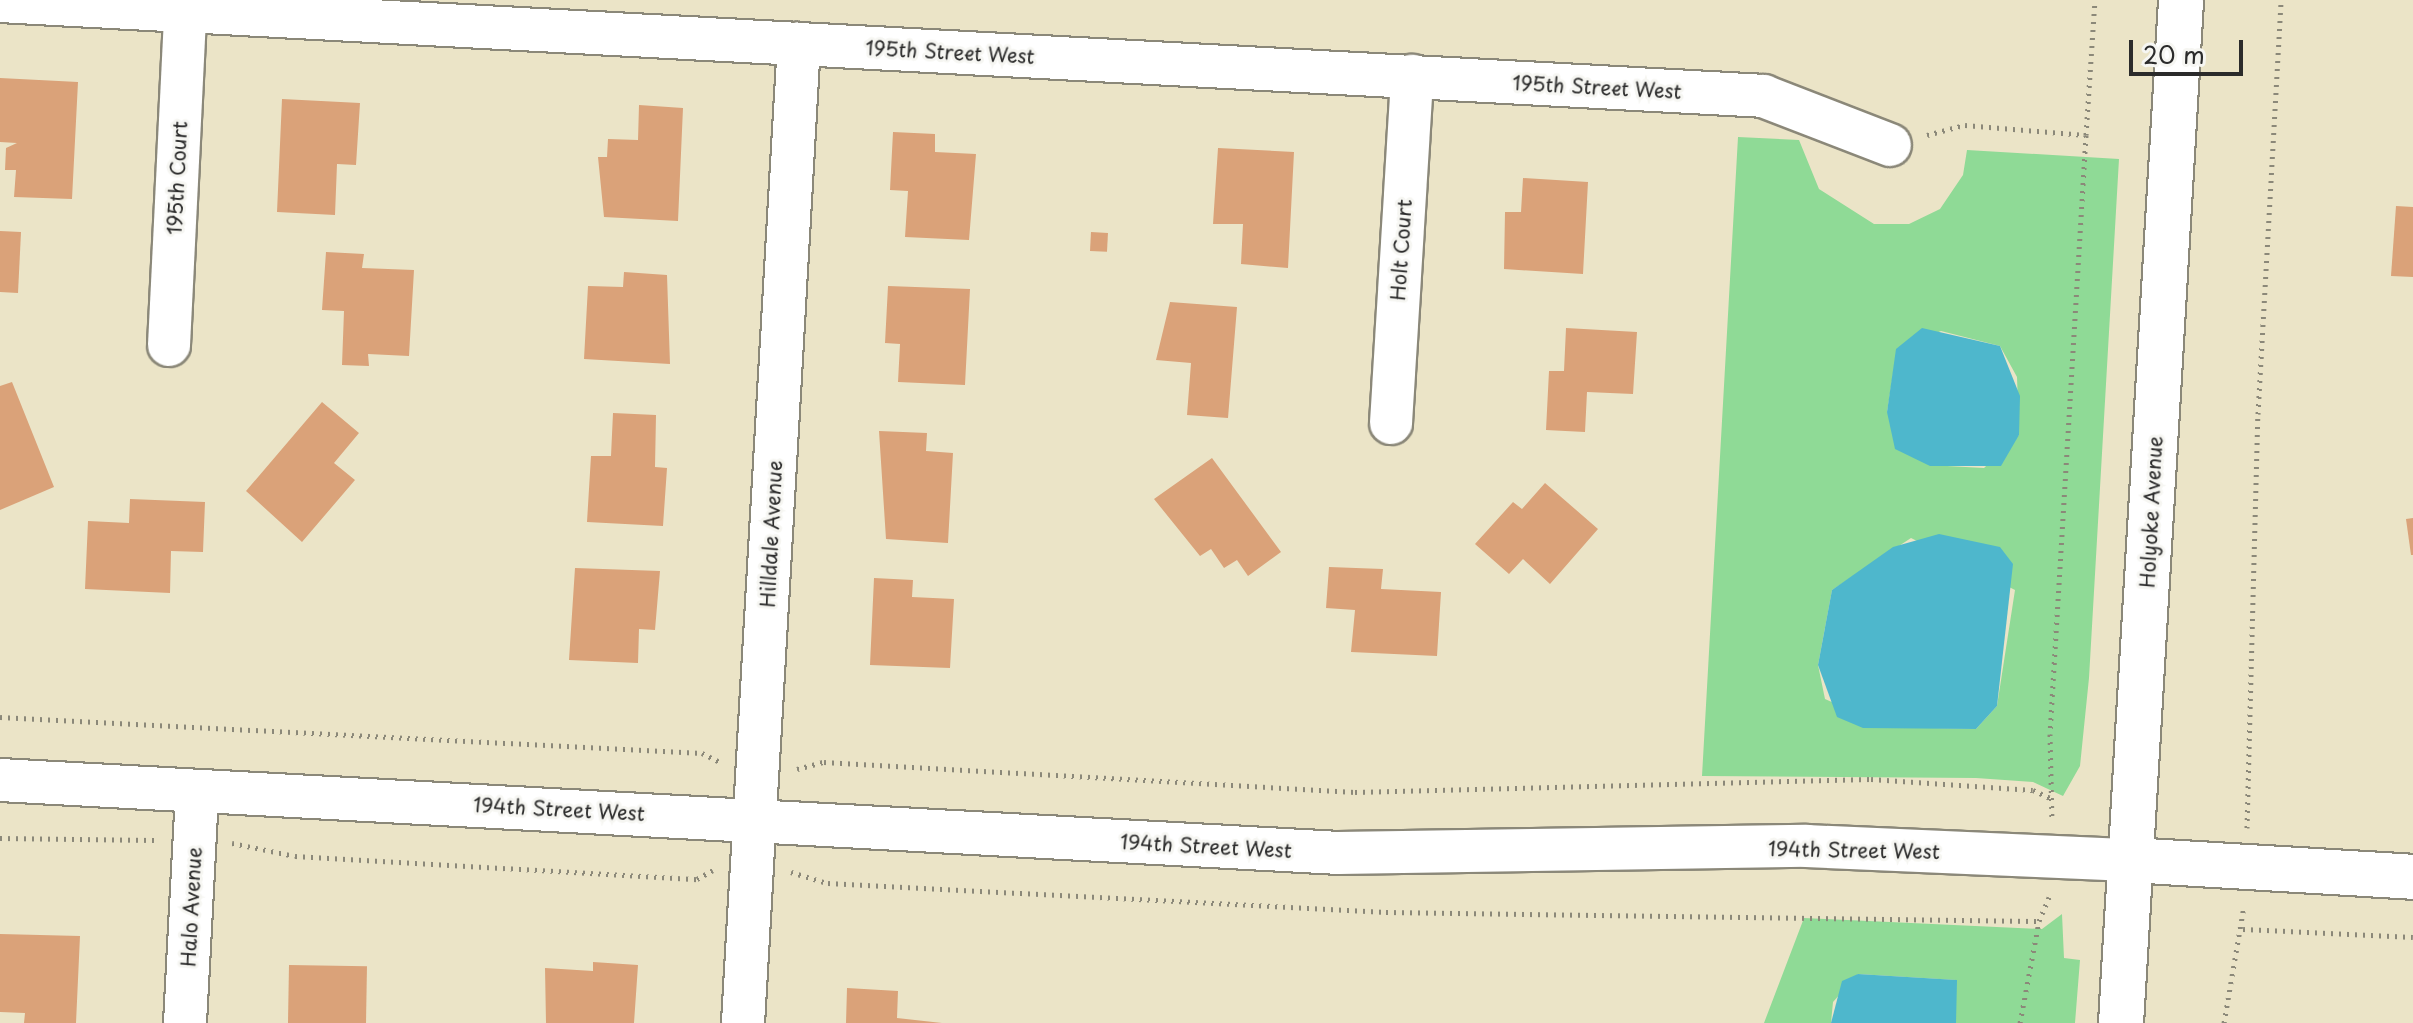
<!DOCTYPE html>
<html>
<head>
<meta charset="utf-8">
<style>
	body { margin:0 }
	#map { position:relative; width:2413px; height:1023px; overflow:hidden; background:#ebe4c7; font-family:"Playpen Sans",sans-serif }
	div>[style] { position:absolute }
	.green>* { inset:0; background:#8fda96 }
	.water>* { inset:0; background:#4eb7cc }
	.building>* { inset:0; background:#daa279; transform-origin:0 0 }
	.path>* { height:5px; margin-top:-2.5px; transform-origin:0; background:repeating-linear-gradient(90deg,#8b8879 0 2px,transparent 0 8px) }
	.roads { filter:drop-shadow(2px 0 #8b8879) drop-shadow(-2px 0 #8b8879) drop-shadow(0 2px #8b8879) drop-shadow(0 -2px #8b8879) }
	.minor>* { height:42px; margin:-21px; padding:0 21px; transform-origin:21px; border-radius:21px; background:#fff }
	.tertiary>* { height:44px; margin:-22px; padding:0 22px; transform-origin:22px; border-radius:22px; background:#fff }
	span { translate:-50% -50%; white-space:nowrap; text-align:center; line-height:1.15; -webkit-text-stroke:6px #f6f6f2; paint-order:stroke }
	.street-label { font-size:20px; color:#2b2b2b }
	.scale { position:absolute; left:2129px; top:40px; width:114px; height:36px; box-sizing:border-box; border:4px solid #2b2b2b; border-top:0; padding-left:10px; font-size:24px; line-height:28px; white-space:nowrap; color:#2b2b2b; -webkit-text-stroke:6px #f6f6f2; paint-order:stroke }
</style>
</head>
<body>
<div id="map">
	<div class="green">
		<i style="clip-path:polygon(evenodd,1738px 137px,1799px 140px,1819px 189px,1874px 224px,1909px 224px,1940px 209px,1963px 175px,1967px 150px,2119px 159px,2089px 678px,2080px 766px,2063px 796px,2033px 782px,1976px 778px,1702px 776px,1738px 137px,1941px 331px,2000px 346px,2017px 377px,2019px 435px,1984px 468px,1947px 466px,1887px 412px,1897px 349px,1941px 331px,1738px 137px,1911px 538px,2015px 590px,1997px 706px,1976px 729px,1888px 727px,1825px 699px,1818px 665px,1832px 590px,1911px 538px)"></i>
		<i style="clip-path:polygon(2062px 914px,2064px 958px,2080px 960px,2075px 1023px,1956px 1023px,1956px 980px,1858px 974px,1833px 1002px,1831px 1023px,1764px 1023px,1804px 918px,2042px 929px)"></i>
	</div>
	<div class="water">
		<i style="clip-path:polygon(1922px 328px,2000px 346px,2020px 396px,2019px 435px,2001px 466px,1930px 466px,1895px 449px,1887px 412px,1896px 349px)"></i>
		<i style="clip-path:polygon(1939px 534px,2000px 547px,2013px 564px,1997px 706px,1976px 729px,1863px 728px,1837px 717px,1818px 665px,1832px 590px,1893px 547px)"></i>
		<i style="clip-path:polygon(1858px 974px,1957px 980px,1956px 1023px,1831px 1023px,1842px 981px)"></i>
	</div>
	<div class="building">
		<i style="clip-path:polygon(0 78px,78px 82px,72px 199px,14px 197px,16px 170px,5px 170px,6px 148px,17px 143px,0 142px)"></i>
		<i style="clip-path:polygon(282px 99px,360px 103px,356px 165px,337px 164px,335px 215px,277px 212px)"></i>
		<i style="clip-path:polygon(639px 105px,683px 108px,678px 221px,604px 217px,598px 157px,607px 157px,608px 139px,638px 140px)"></i>
		<i style="clip-path:polygon(893px 132px,935px 134px,935px 152px,976px 154px,969px 240px,905px 237px,908px 191px,890px 190px)"></i>
		<i style="clip-path:polygon(1218px 148px,1294px 152px,1288px 268px,1241px 264px,1243px 224px,1213px 224px)"></i>
		<i style="clip-path:polygon(1523px 178px,1588px 182px,1583px 274px,1504px 269px,1505px 212px,1521px 212px)"></i>
		<i style="clip-path:polygon(2396px 206px,2413px 207px,2413px 277px,2391px 276px)"></i>
		<i style="clip-path:polygon(0 231px,21px 232px,18px 293px,0 292px)"></i>
		<i style="left:1091px;top:232px;width:17px;height:19px;rotate:3deg"></i>
		<i style="clip-path:polygon(326px 252px,364px 254px,362px 268px,414px 270px,409px 356px,368px 354px,369px 366px,342px 365px,344px 311px,322px 310px)"></i>
		<i style="clip-path:polygon(624px 272px,667px 275px,670px 364px,584px 359px,588px 286px,623px 287px)"></i>
		<i style="clip-path:polygon(888px 286px,970px 289px,965px 385px,898px 382px,900px 344px,885px 343px)"></i>
		<i style="clip-path:polygon(1170px 302px,1237px 307px,1228px 418px,1187px 415px,1191px 363px,1156px 360px)"></i>
		<i style="clip-path:polygon(1566px 328px,1637px 332px,1633px 394px,1587px 392px,1585px 432px,1546px 430px,1549px 371px,1564px 371px)"></i>
		<i style="clip-path:polygon(12px 382px,54px 487px,0 510px,0 386px)"></i>
		<i style="clip-path:polygon(322px 402px,359px 433px,334px 463px,355px 480px,302px 542px,246px 491px)"></i>
		<i style="clip-path:polygon(613px 413px,656px 415px,655px 467px,667px 468px,663px 526px,587px 522px,591px 456px,611px 456px)"></i>
		<i style="clip-path:polygon(879px 431px,927px 433px,926px 451px,953px 453px,948px 543px,886px 539px)"></i>
		<i style="clip-path:polygon(1212px 458px,1281px 552px,1248px 576px,1237px 560px,1224px 568px,1211px 549px,1200px 556px,1154px 499px)"></i>
		<i style="clip-path:polygon(1545px 483px,1598px 529px,1550px 584px,1523px 559px,1509px 574px,1475px 544px,1513px 502px,1522px 509px)"></i>
		<i style="clip-path:polygon(130px 499px,205px 502px,203px 552px,171px 551px,170px 593px,85px 589px,88px 521px,129px 523px)"></i>
		<i style="clip-path:polygon(2413px 518px,2413px 555px,2411px 555px,2406px 519px)"></i>
		<i style="clip-path:polygon(1329px 567px,1383px 569px,1381px 589px,1441px 592px,1437px 656px,1351px 652px,1355px 610px,1326px 608px)"></i>
		<i style="clip-path:polygon(575px 568px,660px 571px,655px 630px,639px 629px,638px 663px,569px 660px)"></i>
		<i style="clip-path:polygon(874px 578px,913px 580px,912px 597px,954px 599px,950px 668px,870px 665px)"></i>
		<i style="clip-path:polygon(0 934px,80px 936px,76px 1023px,24px 1023px,25px 1013px,0 1012px)"></i>
		<i style="clip-path:polygon(593px 962px,638px 965px,634px 1023px,546px 1023px,545px 968px,593px 971px)"></i>
		<i style="left:289px;top:965px;width:78px;height:58px;rotate:1deg"></i>
		<i style="clip-path:polygon(847px 988px,898px 991px,897px 1018px,942px 1023px,846px 1023px)"></i>
	</div>
	<div class="path">
		<i style="left:1927px;top:135px;width:39px;rotate:-15deg"></i>
		<i style="left:1965px;top:125px;width:121px;rotate:4.7deg"></i>
		<i style="left:2086px;top:135px;width:600px;rotate:93.44deg"></i>
		<i style="left:2050px;top:734px;width:85px;rotate:88.7deg"></i>
		<i style="left:2086px;top:135px;width:135px;rotate:-86.2deg"></i>
		<i style="left:0;top:717px;width:703px;rotate:2.94deg"></i>
		<i style="left:702px;top:753px;width:20px;rotate:27deg"></i>
		<i style="left:797px;top:769px;width:28px;rotate:-15deg"></i>
		<i style="left:824px;top:762px;width:532px;rotate:3.23deg"></i>
		<i style="left:1355px;top:792px;width:516px;rotate:-1.44deg"></i>
		<i style="left:1871px;top:779px;width:162px;rotate:3.9deg"></i>
		<i style="left:2033px;top:790px;width:21px;rotate:25deg"></i>
		<i style="left:2247px;top:828px;width:414px;rotate:-88.5deg"></i>
		<i style="left:2258px;top:414px;width:415px;rotate:-86.8deg"></i>
		<i style="left:0;top:838px;width:154px;rotate:0.7deg"></i>
		<i style="left:232px;top:843px;width:64px;rotate:11.7deg"></i>
		<i style="left:295px;top:856px;width:403px;rotate:3.3deg"></i>
		<i style="left:697px;top:879px;width:18px;rotate:-29deg"></i>
		<i style="left:791px;top:872px;width:39px;rotate:17deg"></i>
		<i style="left:828px;top:883px;width:559px;rotate:2.98deg"></i>
		<i style="left:1386px;top:912px;width:653px;rotate:0.79deg"></i>
		<i style="left:2039px;top:921px;width:26px;rotate:-67deg"></i>
		<i style="left:2243px;top:929px;width:170px;rotate:2.7deg"></i>
		<i style="left:2020px;top:1023px;width:104px;rotate:-79.4deg"></i>
		<i style="left:2224px;top:1023px;width:119px;rotate:-80.3deg"></i>
	</div>
	<div class="roads">
		<div class="minor">
			<i style="left:0;top:1px;width:1766px;rotate:3.08deg"></i>
			<i style="left:1763px;top:96px;width:136px;rotate:21.1deg"></i>
			<i style="left:169px;top:345px;width:333px;rotate:-87.2deg"></i>
			<i style="left:1391px;top:423px;width:348px;rotate:-86.5deg"></i>
			<i style="left:0;top:780px;width:1340px;rotate:3.12deg"></i>
			<i style="left:1338px;top:853px;width:468px;rotate:-0.9deg"></i>
			<i style="left:1806px;top:846px;width:324px;rotate:2.5deg"></i>
			<i style="left:185px;top:1023px;width:232px;rotate:-87deg"></i>
			<i style="left:743px;top:1023px;width:981px;rotate:-86.73deg"></i>
		</div>
		<div class="tertiary">
			<i style="left:2130px;top:860px;width:284px;rotate:3.4deg"></i>
			<i style="left:2121px;top:1023px;width:1025px;rotate:-86.64deg"></i>
		</div>
	</div>
	<div class="street-label">
		<span style="left:950px;top:52px;rotate:3deg">195th Street West</span>
		<span style="left:1597px;top:87px;rotate:3deg">195th Street West</span>
		<span style="left:177px;top:178px;rotate:-87deg">195th Court</span>
		<span style="left:1401px;top:250px;rotate:-86deg">Holt Court</span>
		<span style="left:2151px;top:512px;rotate:-87deg">Holyoke Avenue</span>
		<span style="left:771px;top:534px;rotate:-87deg">Hilldale Avenue</span>
		<span style="left:559px;top:809px;rotate:3deg">194th Street West</span>
		<span style="left:1206px;top:846px;rotate:3deg">194th Street West</span>
		<span style="left:1854px;top:850px;rotate:1deg">194th Street West</span>
		<span style="left:191px;top:907px;rotate:-87deg">Halo Avenue</span>
	</div>
	<div class="scale">20 m</div>
</div>
</body>
</html>
